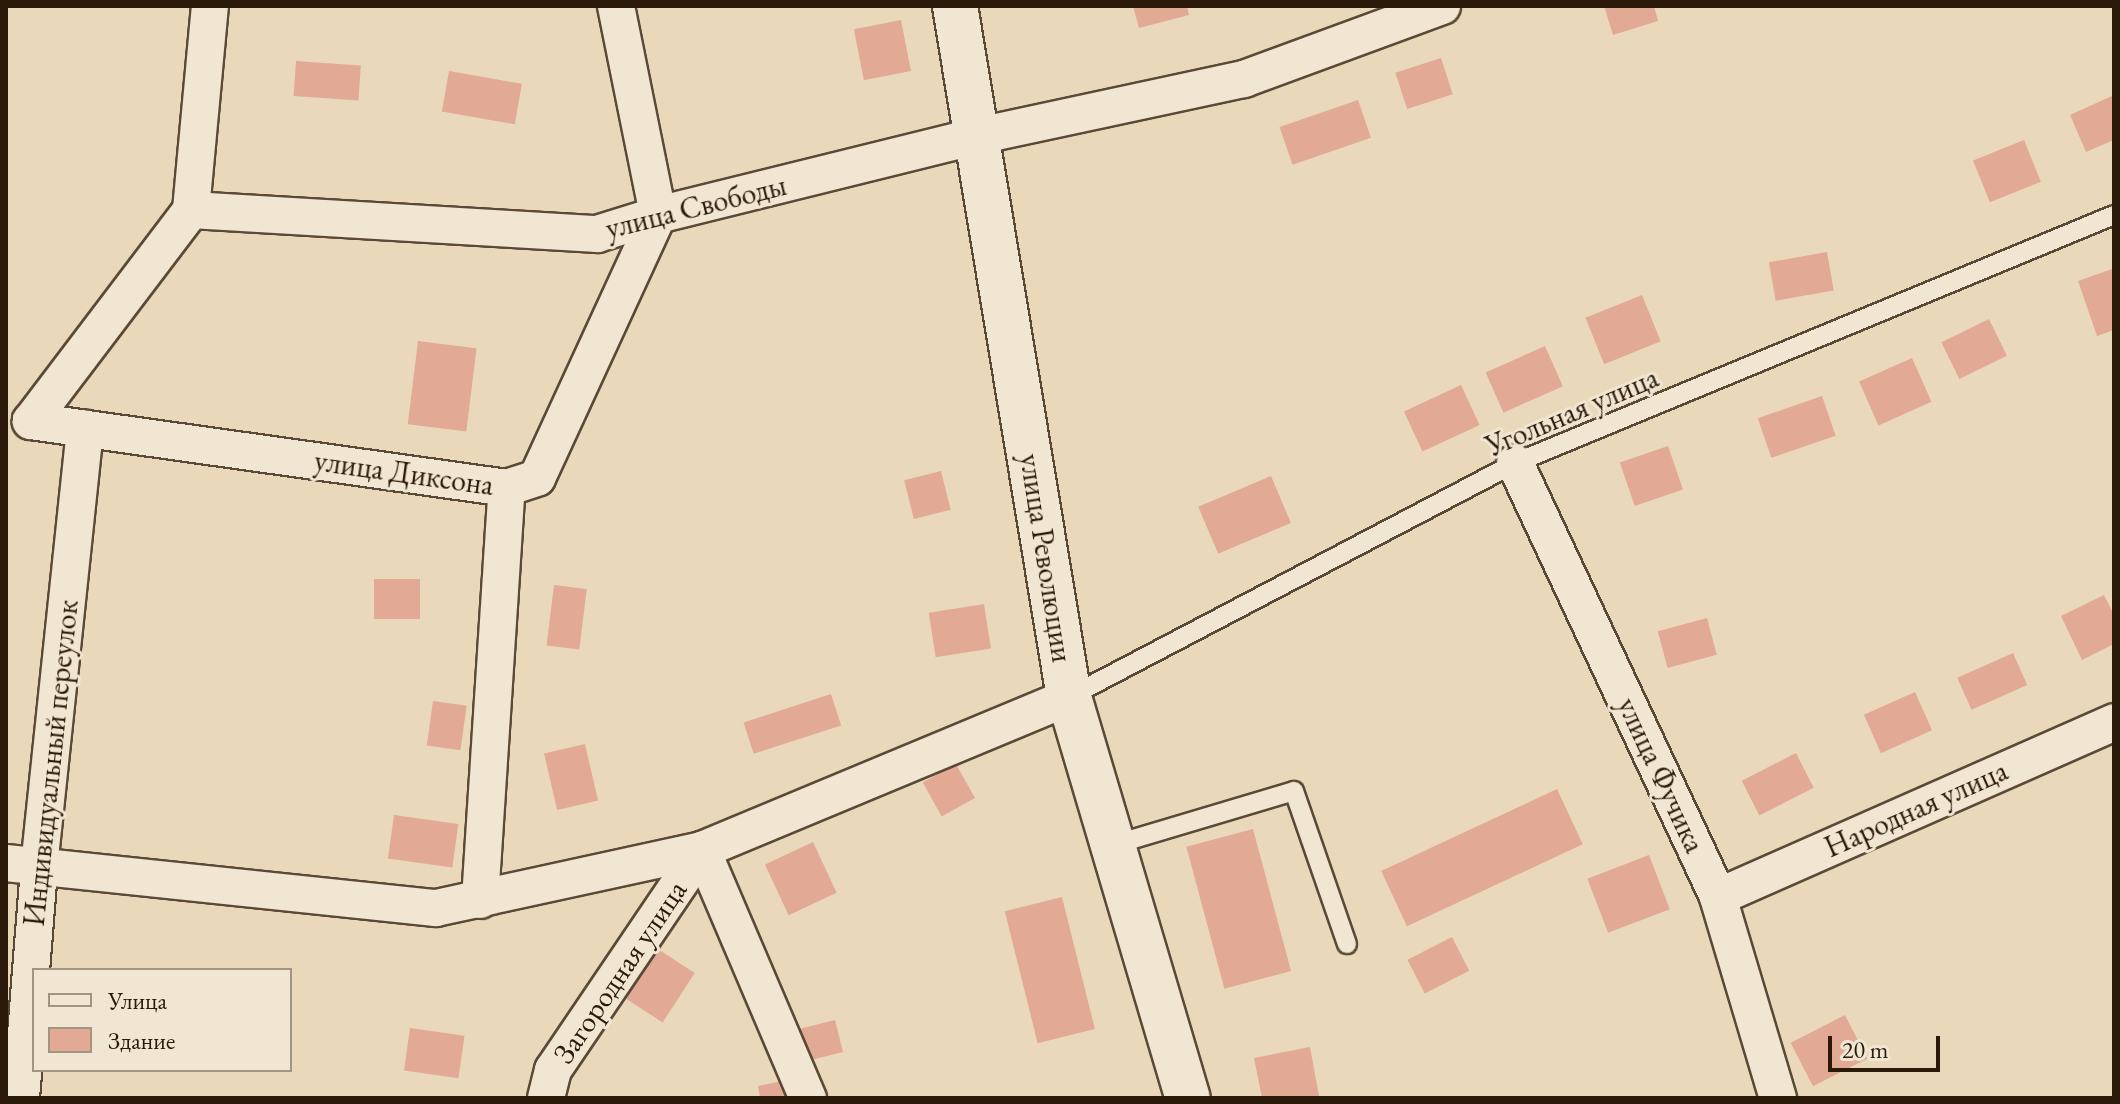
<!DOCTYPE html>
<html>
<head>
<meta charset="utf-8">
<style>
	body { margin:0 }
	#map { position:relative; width:2120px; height:1104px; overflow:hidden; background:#e9d9ba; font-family:"EB Garamond",serif }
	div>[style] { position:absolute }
	.building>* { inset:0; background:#e2aa94; transform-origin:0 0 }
	.roads { filter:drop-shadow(2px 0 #5a4936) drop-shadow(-2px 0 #5a4936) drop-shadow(0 2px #5a4936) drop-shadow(0 -2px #5a4936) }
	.lane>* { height:18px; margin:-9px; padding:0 9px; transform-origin:9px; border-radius:9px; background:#f1e6d2 }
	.street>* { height:36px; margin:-18px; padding:0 18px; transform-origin:18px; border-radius:18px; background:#f1e6d2 }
	.secondary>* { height:44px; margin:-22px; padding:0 22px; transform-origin:22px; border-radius:22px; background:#f1e6d2 }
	span { translate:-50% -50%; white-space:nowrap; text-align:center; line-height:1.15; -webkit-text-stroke:6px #f1e6d2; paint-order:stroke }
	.street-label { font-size:30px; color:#2b190a }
	.frame { position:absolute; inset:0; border:8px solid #2b190a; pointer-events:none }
	.legend { position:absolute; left:32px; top:968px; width:260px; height:104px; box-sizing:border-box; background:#f1e6d2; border:2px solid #a29482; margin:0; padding:10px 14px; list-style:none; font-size:24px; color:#2b190a }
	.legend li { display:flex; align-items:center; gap:16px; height:40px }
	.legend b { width:40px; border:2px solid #a29482 }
	.scale { position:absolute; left:1828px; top:1036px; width:112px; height:36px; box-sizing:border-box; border:4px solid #2b190a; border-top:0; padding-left:10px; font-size:24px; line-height:28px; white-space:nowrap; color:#2b190a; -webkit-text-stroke:6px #f1e6d2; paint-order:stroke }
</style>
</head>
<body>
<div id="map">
	<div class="building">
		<i style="clip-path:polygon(1133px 6px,1187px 6px,1189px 15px,1139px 28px)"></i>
		<i style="clip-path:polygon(1604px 6px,1654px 6px,1658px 21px,1613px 35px)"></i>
		<i style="left:901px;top:20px;width:52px;height:48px;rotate:79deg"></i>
		<i style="left:1441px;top:58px;width:38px;height:48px;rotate:72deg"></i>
		<i style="left:296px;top:61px;width:65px;height:35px;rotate:4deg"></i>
		<i style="left:449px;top:71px;width:74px;height:41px;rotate:10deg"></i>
		<i style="clip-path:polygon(2114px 95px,2114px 140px,2086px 152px,2070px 115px)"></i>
		<i style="left:1358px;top:100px;width:40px;height:83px;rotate:71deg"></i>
		<i style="left:2024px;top:140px;width:45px;height:55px;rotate:68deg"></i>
		<i style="left:1827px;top:252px;width:39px;height:59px;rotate:80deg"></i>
		<i style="clip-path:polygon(2112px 269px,2114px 330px,2097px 336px,2078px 281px)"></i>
		<i style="left:1642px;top:295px;width:50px;height:61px;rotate:68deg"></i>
		<i style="left:1989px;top:319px;width:41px;height:53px;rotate:64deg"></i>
		<i style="left:418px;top:341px;width:59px;height:84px;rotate:7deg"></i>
		<i style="left:1545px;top:346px;width:44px;height:65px;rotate:66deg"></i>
		<i style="left:1912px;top:358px;width:48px;height:58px;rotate:66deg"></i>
		<i style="left:1461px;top:385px;width:44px;height:63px;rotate:65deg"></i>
		<i style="left:1822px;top:396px;width:42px;height:68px;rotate:71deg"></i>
		<i style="left:1668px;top:446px;width:46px;height:51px;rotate:71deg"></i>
		<i style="left:941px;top:471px;width:40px;height:38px;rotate:76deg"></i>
		<i style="left:1271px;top:476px;width:51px;height:79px;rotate:67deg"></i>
		<i style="left:374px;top:579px;width:46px;height:40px"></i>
		<i style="left:554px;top:585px;width:33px;height:61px;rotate:7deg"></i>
		<i style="clip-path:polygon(2104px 595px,2114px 615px,2114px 644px,2082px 660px,2061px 616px)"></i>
		<i style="left:984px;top:604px;width:45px;height:56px;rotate:81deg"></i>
		<i style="left:1707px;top:618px;width:38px;height:51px;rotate:75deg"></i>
		<i style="left:2013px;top:653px;width:35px;height:61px;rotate:66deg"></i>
		<i style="left:1915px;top:692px;width:42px;height:56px;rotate:66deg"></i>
		<i style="left:831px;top:694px;width:33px;height:92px;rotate:72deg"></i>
		<i style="left:433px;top:701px;width:34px;height:45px;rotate:8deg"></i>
		<i style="left:585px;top:744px;width:58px;height:42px;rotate:77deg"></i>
		<i style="left:1796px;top:753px;width:39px;height:61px;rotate:63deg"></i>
		<i style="left:956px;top:764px;width:39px;height:38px;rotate:61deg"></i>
		<i style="left:1557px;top:789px;width:61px;height:194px;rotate:65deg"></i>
		<i style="left:394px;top:815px;width:65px;height:44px;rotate:8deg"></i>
		<i style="left:1253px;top:829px;width:147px;height:69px;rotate:75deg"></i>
		<i style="left:813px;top:842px;width:56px;height:53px;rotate:65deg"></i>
		<i style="left:1649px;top:855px;width:58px;height:66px;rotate:69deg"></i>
		<i style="left:1062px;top:897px;width:136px;height:59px;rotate:76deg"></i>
		<i style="left:1452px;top:937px;width:38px;height:50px;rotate:63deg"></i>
		<i style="left:647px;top:942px;width:57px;height:59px;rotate:33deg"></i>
		<i style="left:1845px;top:1015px;width:49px;height:61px;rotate:63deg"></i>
		<i style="left:835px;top:1020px;width:33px;height:38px;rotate:76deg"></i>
		<i style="left:410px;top:1028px;width:55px;height:43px;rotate:8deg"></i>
		<i style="clip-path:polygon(1310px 1047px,1319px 1096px,1262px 1098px,1254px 1058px)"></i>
		<i style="clip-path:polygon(791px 1079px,794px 1098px,760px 1098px,758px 1086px)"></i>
	</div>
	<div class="roads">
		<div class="lane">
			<i style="left:1069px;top:697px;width:504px;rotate:-27.68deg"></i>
			<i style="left:1515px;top:463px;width:648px;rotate:-22.49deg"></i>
			<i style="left:1123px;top:842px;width:178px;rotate:-16.6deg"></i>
			<i style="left:1294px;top:791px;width:162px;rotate:70.9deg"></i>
		</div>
		<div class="street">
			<i style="left:616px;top:6px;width:213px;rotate:78.6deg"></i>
			<i style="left:658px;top:215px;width:289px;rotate:114.7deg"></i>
			<i style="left:537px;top:478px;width:32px;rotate:162deg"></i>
			<i style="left:507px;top:488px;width:481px;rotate:-172deg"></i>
			<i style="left:31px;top:421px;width:265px;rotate:-52.8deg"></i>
			<i style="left:191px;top:210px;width:407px;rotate:3.4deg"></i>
			<i style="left:597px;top:234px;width:64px;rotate:-17.3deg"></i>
			<i style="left:658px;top:215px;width:330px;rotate:-13.9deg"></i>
			<i style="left:978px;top:136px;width:272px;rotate:-12.1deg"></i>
			<i style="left:1244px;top:79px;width:211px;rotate:-20.2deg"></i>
			<i style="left:191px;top:210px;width:205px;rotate:-84.7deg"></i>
			<i style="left:1515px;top:463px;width:479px;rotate:64.9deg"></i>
			<i style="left:1718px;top:897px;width:210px;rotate:73.4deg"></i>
			<i style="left:702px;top:850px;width:270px;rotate:66.9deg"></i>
			<i style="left:6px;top:863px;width:432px;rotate:6deg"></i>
			<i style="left:436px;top:908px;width:272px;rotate:-12.3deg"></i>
			<i style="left:702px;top:850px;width:398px;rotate:-22.6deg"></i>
			<i style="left:1718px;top:897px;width:433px;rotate:-23.8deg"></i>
			<i style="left:480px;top:900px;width:413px;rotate:-86.3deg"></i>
			<i style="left:21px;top:1098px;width:232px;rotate:-85.5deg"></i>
			<i style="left:39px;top:867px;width:441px;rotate:-84deg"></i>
			<i style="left:546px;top:1098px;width:29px;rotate:-76deg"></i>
			<i style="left:553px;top:1070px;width:266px;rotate:-55.9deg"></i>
		</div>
		<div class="secondary">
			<i style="left:955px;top:6px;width:700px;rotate:80.63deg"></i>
			<i style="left:1069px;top:697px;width:418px;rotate:73.5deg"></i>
		</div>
	</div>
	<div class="street-label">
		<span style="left:696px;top:207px;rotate:-14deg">улица Свободы</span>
		<span style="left:1572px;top:412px;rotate:-23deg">Угольная улица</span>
		<span style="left:404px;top:473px;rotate:8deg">улица Диксона</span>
		<span style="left:1046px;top:558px;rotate:81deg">улица Революции</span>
		<span style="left:51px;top:763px;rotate:-84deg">Индивидуальный переулок</span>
		<span style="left:1661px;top:775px;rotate:65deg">улица Фучика</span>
		<span style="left:1916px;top:809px;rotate:-24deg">Народная улица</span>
		<span style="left:620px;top:972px;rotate:-56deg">Загородная улица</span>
	</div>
	<div class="frame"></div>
	<ul class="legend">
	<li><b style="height:10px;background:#f1e6d2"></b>Улица</li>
	<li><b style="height:22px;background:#e2aa94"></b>Здание</li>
	</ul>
	<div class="scale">20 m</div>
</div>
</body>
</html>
